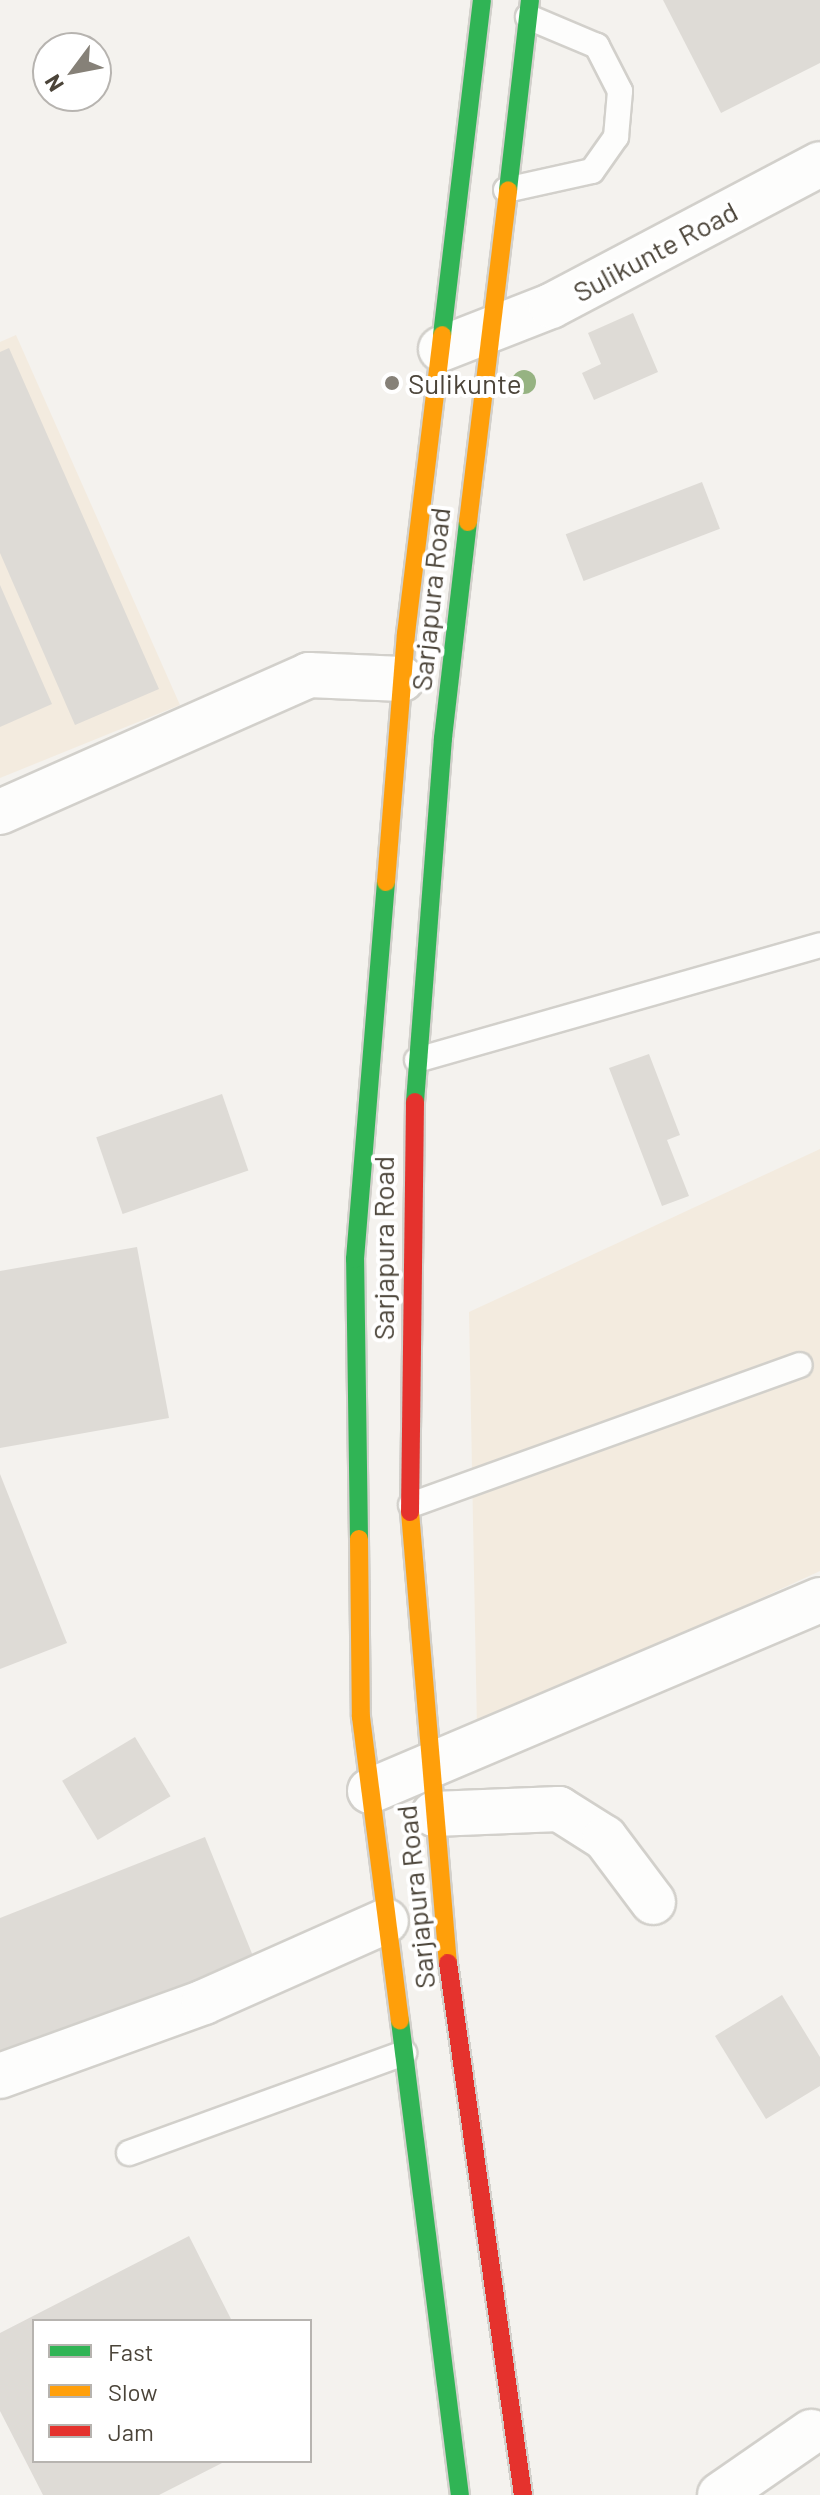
<!DOCTYPE html>
<html>
<head>
<meta charset="utf-8">
<style>
	body { margin:0 }
	#map { position:relative; width:820px; height:2495px; overflow:hidden; background:#f4f2ee; font-family:Barlow,sans-serif }
	div>[style] { position:absolute }
	.commercial>* { inset:0; background:#f3ebdf }
	.building>* { inset:0; background:#dedbd6; transform-origin:0 0 }
	.roads { filter:drop-shadow(2px 0 #d2d0cb) drop-shadow(-2px 0 #d2d0cb) drop-shadow(0 2px #d2d0cb) drop-shadow(0 -2px #d2d0cb) }
	.lane>* { height:24px; margin:-12px; padding:0 12px; transform-origin:12px; border-radius:12px; background:#fdfdfc }
	.street>* { height:44px; margin:-22px; padding:0 22px; transform-origin:22px; border-radius:22px; background:#fdfdfc }
	.fast>* { height:18px; margin:-9px; padding:0 9px; transform-origin:9px; border-radius:9px; background:#30b455 }
	.slow>* { height:18px; margin:-9px; padding:0 9px; transform-origin:9px; border-radius:9px; background:#ff9f0a }
	.jam>* { height:18px; margin:-9px; padding:0 9px; transform-origin:9px; border-radius:9px; background:#e5322d }
	.trees>* { width:24px; height:24px; margin:-12px; border-radius:50%; background:#96b382 }
	.dots>* { width:22px; height:22px; translate:-50% -50%; box-sizing:border-box; border:4px solid #fff; border-radius:50% }
	span { translate:-50% -50%; white-space:nowrap; text-align:center; line-height:1.15; -webkit-text-stroke:8px #fff; paint-order:stroke }
	.street-label { font-size:28px; color:#4b4439 }
	.poi-label { font-size:28px; color:#4b4439 }
	.left { translate:0 -50%; text-align:left }
	.legend { position:absolute; left:32px; top:2319px; width:280px; height:144px; box-sizing:border-box; background:#fff; border:2px solid #b7b4b0; margin:0; padding:10px 14px; list-style:none; font-size:24px; color:#4b4439 }
	.legend li { display:flex; align-items:center; gap:16px; height:40px }
	.legend b { width:40px; border:2px solid #b7b4b0 }
	.north { position:absolute; left:32px; top:32px; width:80px; height:80px; box-sizing:border-box; background:#fff; border:2px solid #b7b4b0; border-radius:50%; rotate:238deg; font-size:22px; font-weight:700; line-height:32px; text-align:center; color:#4b4439 }
	.north::after { content:''; display:block; margin:auto; width:28px; height:36px; background:#868178; clip-path:polygon(50% 0,100% 100%,50% 72%,0 100%) }
</style>
</head>
<body>
<div id="map">
	<div class="commercial">
		<i style="clip-path:polygon(16px 335px,180px 705px,0 778px,0 342px)"></i>
		<i style="clip-path:polygon(820px 1149px,820px 1571px,477px 1729px,469px 1312px)"></i>
	</div>
	<div class="building">
		<i style="clip-path:polygon(663px 0,820px 0,820px 63px,721px 113px)"></i>
		<i style="clip-path:polygon(633px 313px,658px 372px,594px 400px,582px 373px,601px 364px,588px 333px)"></i>
		<i style="clip-path:polygon(9px 348px,159px 689px,75px 725px,0 553px,0 352px)"></i>
		<i style="left:702px;top:482px;width:50px;height:146px;rotate:69deg"></i>
		<i style="clip-path:polygon(0 585px,52px 704px,0 727px)"></i>
		<i style="clip-path:polygon(649px 1054px,680px 1135px,667px 1140px,689px 1196px,662px 1206px,609px 1068px)"></i>
		<i style="left:222px;top:1094px;width:81px;height:133px;rotate:71deg"></i>
		<i style="clip-path:polygon(137px 1247px,169px 1418px,0 1448px,0 1271px)"></i>
		<i style="clip-path:polygon(0 1474px,67px 1643px,0 1669px)"></i>
		<i style="left:135px;top:1737px;width:69px;height:85px;rotate:59deg"></i>
		<i style="clip-path:polygon(205px 1837px,257px 1966px,0 2068px,0 1918px)"></i>
		<i style="clip-path:polygon(782px 1995px,820px 2057px,820px 2086px,766px 2119px,715px 2036px)"></i>
		<i style="clip-path:polygon(189px 2236px,232px 2321px,34px 2321px,34px 2461px,226px 2461px,159px 2495px,43px 2495px,0 2411px,0 2333px)"></i>
	</div>
	<div class="roads">
		<div class="lane">
			<i style="left:506px;top:190px;width:88px;rotate:-12.5deg"></i>
			<i style="left:592px;top:171px;width:42px;rotate:-54.8deg"></i>
			<i style="left:616px;top:137px;width:46px;rotate:-85deg"></i>
			<i style="left:620px;top:91px;width:51px;rotate:-117.1deg"></i>
			<i style="left:597px;top:46px;width:75px;rotate:-157.2deg"></i>
			<i style="left:417px;top:1060px;width:419px;rotate:-15.9deg"></i>
			<i style="left:411px;top:1505px;width:413px;rotate:-19.8deg"></i>
			<i style="left:129px;top:2153px;width:293px;rotate:-20deg"></i>
		</div>
		<div class="street">
			<i style="left:441px;top:349px;width:118px;rotate:-21.4deg"></i>
			<i style="left:551px;top:306px;width:304px;rotate:-27.8deg"></i>
			<i style="left:0;top:812px;width:338px;rotate:-23.9deg"></i>
			<i style="left:309px;top:675px;width:93px;rotate:2.5deg"></i>
			<i style="left:370px;top:1791px;width:489px;rotate:-23deg"></i>
			<i style="left:434px;top:1814px;width:125px;rotate:-2.3deg"></i>
			<i style="left:559px;top:1809px;width:54px;rotate:32.2deg"></i>
			<i style="left:605px;top:1838px;width:80px;rotate:53.1deg"></i>
			<i style="left:0;top:2076px;width:217px;rotate:-19.9deg"></i>
			<i style="left:204px;top:2002px;width:199px;rotate:-24deg"></i>
			<i style="left:720px;top:2495px;width:111px;rotate:-34.7deg"></i>
		</div>
		<div class="fast">
			<i style="left:508px;top:190px;width:191px;rotate:-83.4deg"></i>
			<i style="left:442px;top:335px;width:337px;rotate:-83.2deg"></i>
			<i style="left:415px;top:1102px;width:365px;rotate:-85.6deg"></i>
			<i style="left:443px;top:738px;width:217px;rotate:-83.4deg"></i>
			<i style="left:359px;top:1539px;width:280px;rotate:-90.8deg"></i>
			<i style="left:355px;top:1259px;width:378px;rotate:-85.3deg"></i>
			<i style="left:400px;top:2021px;width:478px;rotate:82.8deg"></i>
		</div>
		<div class="slow">
			<i style="left:468px;top:522px;width:334px;rotate:-83.1deg"></i>
			<i style="left:386px;top:882px;width:249px;rotate:-85.4deg"></i>
			<i style="left:406px;top:634px;width:301px;rotate:-83.1deg"></i>
			<i style="left:410px;top:1512px;width:453px;rotate:85.2deg"></i>
			<i style="left:359px;top:1539px;width:178px;rotate:89.4deg"></i>
			<i style="left:361px;top:1717px;width:306px;rotate:82.7deg"></i>
		</div>
		<div class="jam">
			<i style="left:410px;top:1512px;width:410px;rotate:-89.3deg"></i>
			<i style="left:448px;top:1963px;width:537px;rotate:81.98deg"></i>
		</div>
	</div>
	<div class="trees">
		<i style="left:524px;top:382px"></i>
	</div>
	<div class="dots">
		<i style="left:392px;top:383px;background:#868178"></i>
	</div>
	<div class="street-label">
		<span style="left:655px;top:251px;rotate:-28deg">Sulikunte Road</span>
		<span style="left:430px;top:599px;rotate:-84deg">Sarjapura Road</span>
		<span style="left:383px;top:1248px;rotate:-90deg">Sarjapura Road</span>
		<span style="left:415px;top:1897px;rotate:-96deg">Sarjapura Road</span>
	</div>
	<div class="poi-label">
		<span class="left" style="left:408px;top:383px">Sulikunte</span>
	</div>
	<ul class="legend">
	<li><b style="height:10px;background:#30b455"></b>Fast</li>
	<li><b style="height:10px;background:#ff9f0a"></b>Slow</li>
	<li><b style="height:10px;background:#e5322d"></b>Jam</li>
	</ul>
	<div class="north">N</div>
</div>
</body>
</html>
